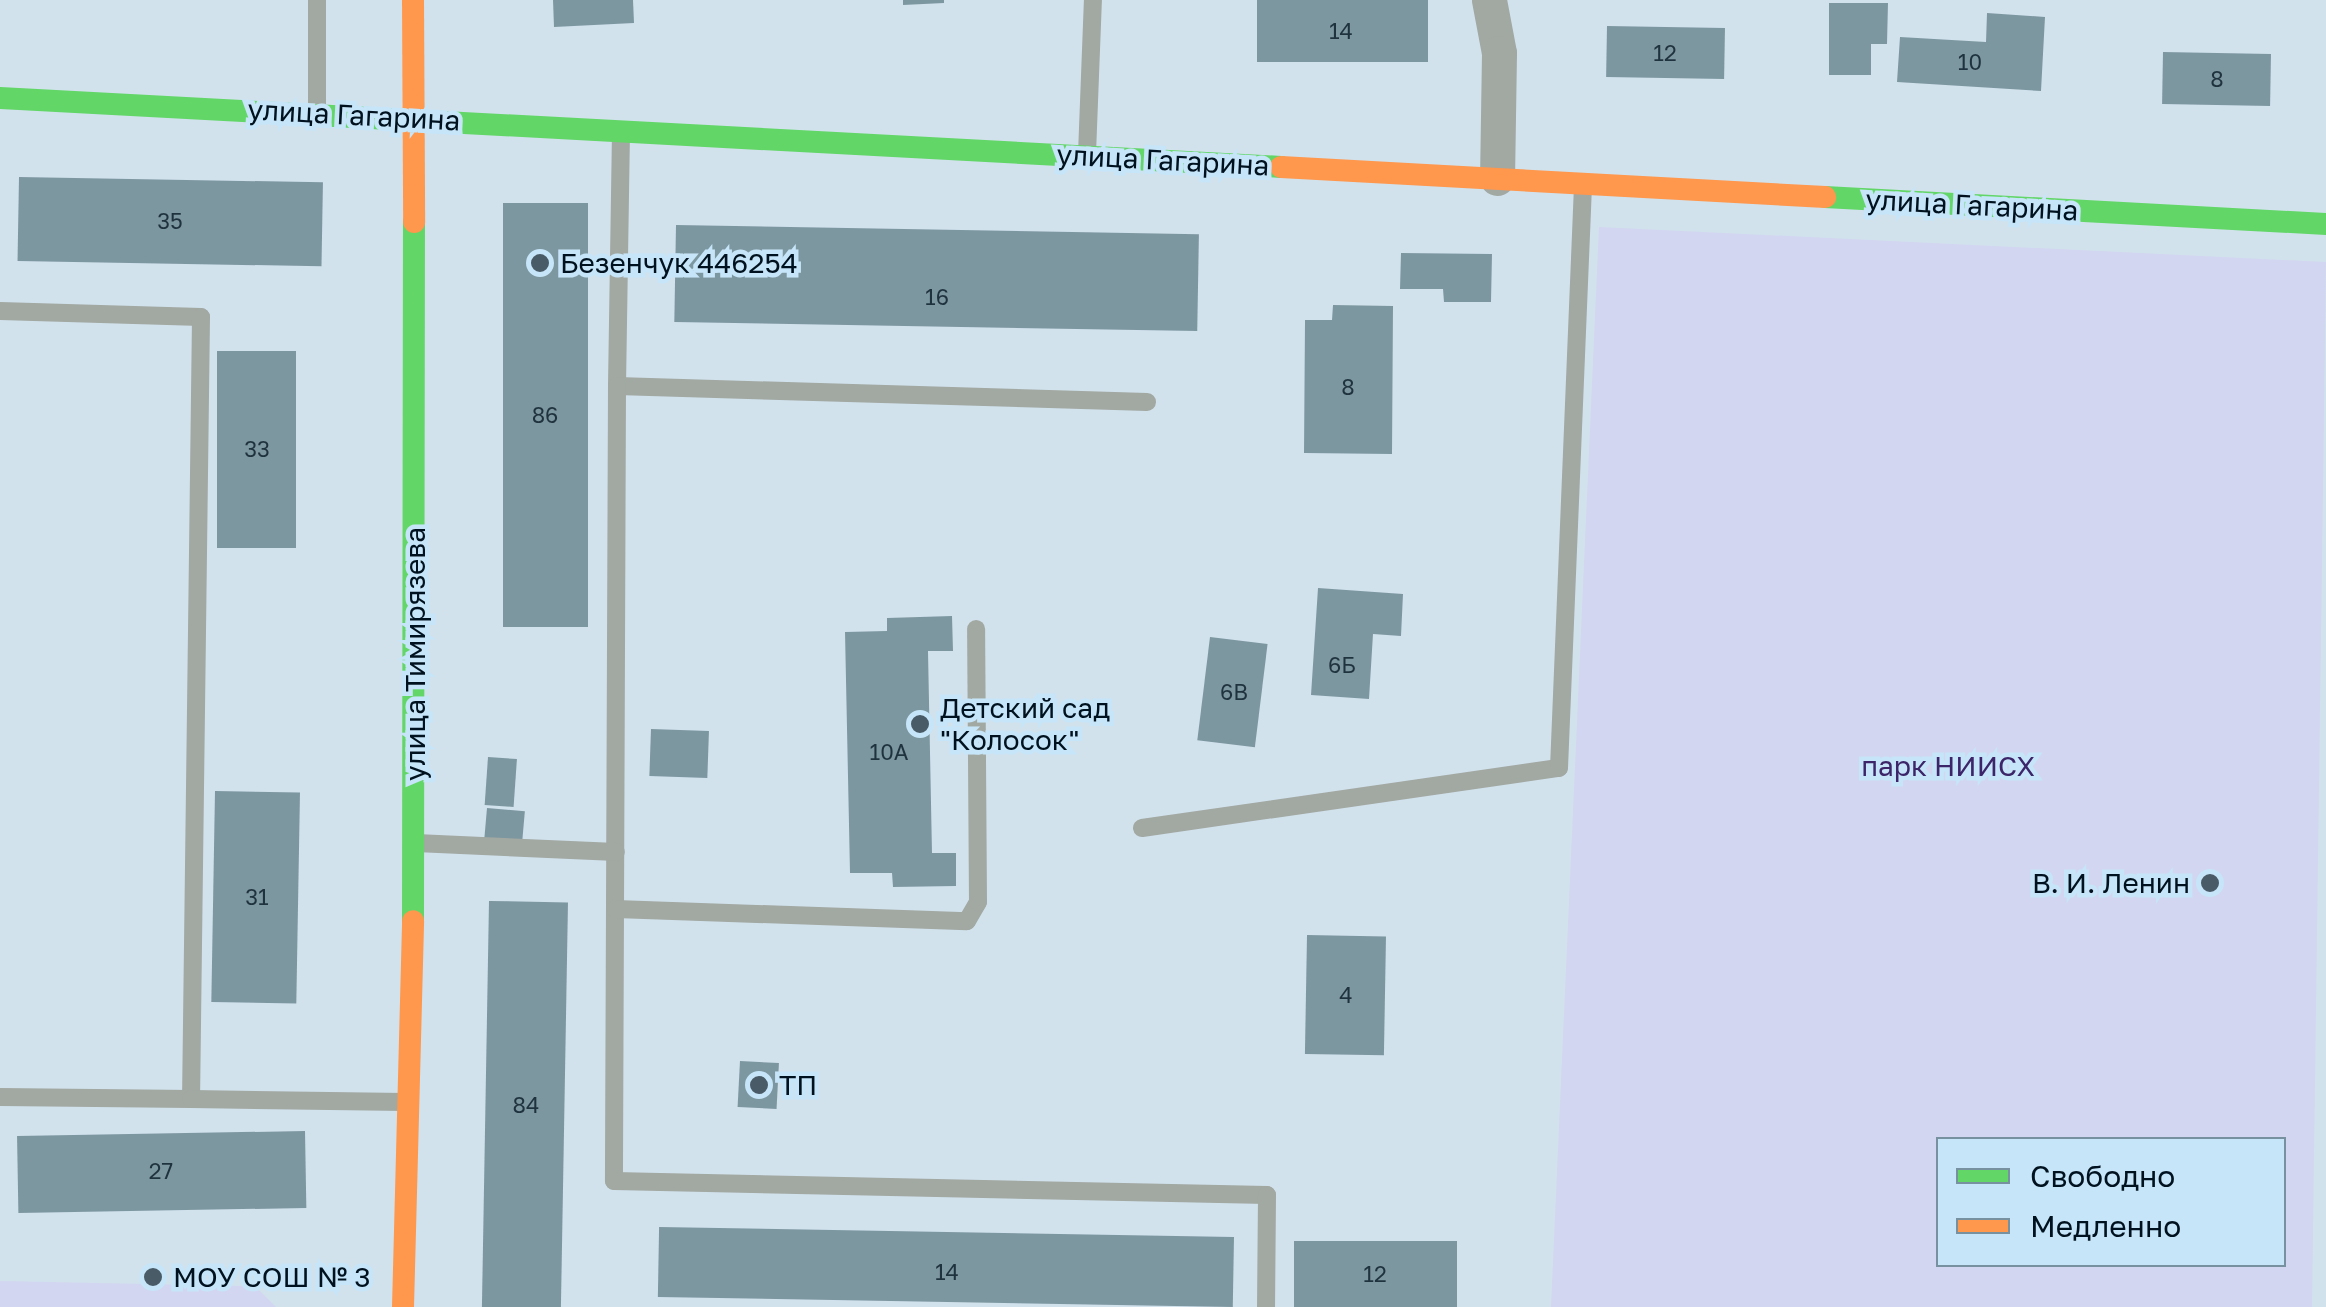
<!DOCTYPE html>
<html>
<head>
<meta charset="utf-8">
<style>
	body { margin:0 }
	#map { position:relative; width:2326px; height:1307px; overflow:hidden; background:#d1e2ed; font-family:"Golos Text",sans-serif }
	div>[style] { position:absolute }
	.green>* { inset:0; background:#d3d6f0 }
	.building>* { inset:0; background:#7d97a0; transform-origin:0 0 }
	.lane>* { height:18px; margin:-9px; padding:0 9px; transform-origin:9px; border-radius:9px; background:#a2a8a2 }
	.street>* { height:35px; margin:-17.5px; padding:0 17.5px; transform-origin:17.5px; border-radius:17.5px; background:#a2a8a2 }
	.fast>* { height:22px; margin:-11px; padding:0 11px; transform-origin:11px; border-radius:11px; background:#63d668 }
	.slow>* { height:22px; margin:-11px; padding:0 11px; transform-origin:11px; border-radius:11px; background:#ff974d }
	.dots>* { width:28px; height:28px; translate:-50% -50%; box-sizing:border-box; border:5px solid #c6e5f8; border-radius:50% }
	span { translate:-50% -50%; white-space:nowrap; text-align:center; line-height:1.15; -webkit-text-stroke:9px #c6e5f8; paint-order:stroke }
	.number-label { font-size:22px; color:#1f333f }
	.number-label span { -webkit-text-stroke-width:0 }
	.street-label { font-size:28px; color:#00121f }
	.poi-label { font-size:28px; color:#00121f }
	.left { translate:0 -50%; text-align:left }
	.right { translate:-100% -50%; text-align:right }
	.park-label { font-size:28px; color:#3c2569 }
	.legend { position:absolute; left:1936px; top:1137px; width:350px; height:130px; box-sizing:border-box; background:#c6e5f8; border:2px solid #7791a1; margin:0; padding:12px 18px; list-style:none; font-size:30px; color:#00121f }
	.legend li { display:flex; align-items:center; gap:20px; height:50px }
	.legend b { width:50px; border:2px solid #7791a1 }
</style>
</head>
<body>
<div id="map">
	<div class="green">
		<i style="clip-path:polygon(evenodd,1599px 227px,2326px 262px,2312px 1307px,1551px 1307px,1599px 227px,1938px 1140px,2284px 1140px,2284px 1264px,1938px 1264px,1938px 1140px)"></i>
		<i style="clip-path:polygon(0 1281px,242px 1286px,259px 1290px,276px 1307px,0 1307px)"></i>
	</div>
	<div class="building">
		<i style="clip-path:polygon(553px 0,633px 0,634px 23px,554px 27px)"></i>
		<i style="clip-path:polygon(903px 0,944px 0,944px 3px,903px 5px)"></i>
		<i style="left:1257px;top:0;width:171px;height:62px"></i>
		<i style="clip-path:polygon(1829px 3px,1888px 3px,1887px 44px,1871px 44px,1871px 75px,1829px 75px)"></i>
		<i style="clip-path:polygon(1987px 13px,2045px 17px,2041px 91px,1897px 82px,1900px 37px,1986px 42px)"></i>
		<i style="left:1607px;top:26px;width:118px;height:51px;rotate:1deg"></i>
		<i style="left:2163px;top:52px;width:108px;height:52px;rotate:1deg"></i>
		<i style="left:19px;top:177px;width:304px;height:84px;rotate:1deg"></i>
		<i style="left:503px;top:203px;width:85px;height:424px"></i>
		<i style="left:676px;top:225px;width:523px;height:97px;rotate:1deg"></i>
		<i style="clip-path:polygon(1401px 253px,1492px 254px,1491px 302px,1444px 302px,1443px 289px,1400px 289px)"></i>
		<i style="clip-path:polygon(1333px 305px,1393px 306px,1392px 454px,1304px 453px,1305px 320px,1332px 320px)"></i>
		<i style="left:217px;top:351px;width:79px;height:197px"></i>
		<i style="clip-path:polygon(1318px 588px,1403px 594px,1401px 636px,1373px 634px,1369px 699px,1311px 695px)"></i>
		<i style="clip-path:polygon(952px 616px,953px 651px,928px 651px,932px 853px,956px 853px,956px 886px,893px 887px,892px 873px,850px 873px,845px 632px,887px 631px,887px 618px)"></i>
		<i style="left:1210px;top:637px;width:58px;height:104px;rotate:7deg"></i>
		<i style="left:651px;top:729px;width:58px;height:47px;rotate:2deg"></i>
		<i style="left:488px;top:757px;width:29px;height:48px;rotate:4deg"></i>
		<i style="left:215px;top:791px;width:85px;height:211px;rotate:1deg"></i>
		<i style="left:487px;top:808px;width:38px;height:30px;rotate:5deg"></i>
		<i style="left:489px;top:901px;width:79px;height:406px;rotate:1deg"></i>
		<i style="left:1307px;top:935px;width:79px;height:119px;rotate:1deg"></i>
		<i style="left:740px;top:1061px;width:39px;height:46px;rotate:3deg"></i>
		<i style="left:305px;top:1131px;width:77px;height:288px;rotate:89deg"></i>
		<i style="left:1234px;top:1237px;width:70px;height:575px;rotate:91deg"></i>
		<i style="left:1294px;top:1241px;width:163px;height:66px"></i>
	</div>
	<div class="lane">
		<i style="left:317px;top:0;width:113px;rotate:90deg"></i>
		<i style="left:1087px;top:154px;width:154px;rotate:-87.8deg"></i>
		<i style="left:0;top:311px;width:201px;rotate:1.7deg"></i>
		<i style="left:201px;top:317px;width:782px;rotate:90.73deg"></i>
		<i style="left:191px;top:1099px;width:191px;rotate:-179.4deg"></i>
		<i style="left:617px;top:386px;width:250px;rotate:-89.1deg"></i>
		<i style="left:1147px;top:402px;width:530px;rotate:-178.27deg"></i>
		<i style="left:617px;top:386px;width:795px;rotate:90.22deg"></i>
		<i style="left:614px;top:1181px;width:653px;rotate:1.23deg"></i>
		<i style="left:1267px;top:1195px;width:112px;rotate:90.5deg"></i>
		<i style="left:1142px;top:828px;width:421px;rotate:-8.2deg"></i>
		<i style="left:1559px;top:768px;width:583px;rotate:-87.64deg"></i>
		<i style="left:416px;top:843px;width:200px;rotate:2.6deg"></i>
		<i style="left:616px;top:909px;width:351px;rotate:2deg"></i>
		<i style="left:967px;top:921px;width:22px;rotate:-60deg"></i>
		<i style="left:978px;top:902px;width:273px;rotate:-90.4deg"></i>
		<i style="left:191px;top:1099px;width:214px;rotate:0.8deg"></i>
	</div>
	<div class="street">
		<i style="left:1489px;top:0;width:54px;rotate:79.3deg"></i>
		<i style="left:1499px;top:53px;width:125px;rotate:90.9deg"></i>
	</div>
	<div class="fast">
		<i style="left:0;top:98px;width:1283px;rotate:3.08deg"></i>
		<i style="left:1825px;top:197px;width:502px;rotate:3.08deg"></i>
		<i style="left:413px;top:921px;width:699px;rotate:-89.92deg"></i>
	</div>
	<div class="slow">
		<i style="left:413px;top:0;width:222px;rotate:89.7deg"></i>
		<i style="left:1281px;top:167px;width:545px;rotate:3.16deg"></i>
		<i style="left:403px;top:1307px;width:386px;rotate:-88.5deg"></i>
	</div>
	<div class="dots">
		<i style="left:540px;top:263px;background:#495b67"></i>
		<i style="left:920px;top:724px;background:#495b67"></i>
		<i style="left:2210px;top:883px;background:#495b67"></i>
		<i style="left:759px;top:1085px;background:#495b67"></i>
		<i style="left:153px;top:1277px;background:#495b67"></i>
	</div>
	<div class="number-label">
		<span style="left:1341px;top:31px">14</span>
		<span style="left:1665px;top:53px">12</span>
		<span style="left:1970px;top:62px">10</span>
		<span style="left:2217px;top:79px">8</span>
		<span style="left:170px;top:221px">35</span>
		<span style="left:937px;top:297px">16</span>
		<span style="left:1348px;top:387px">8</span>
		<span style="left:545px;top:415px">86</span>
		<span style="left:257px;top:449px">33</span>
		<span style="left:1342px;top:665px">6Б</span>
		<span style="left:1234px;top:692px">6В</span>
		<span style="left:889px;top:752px">10А</span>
		<span style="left:257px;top:897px">31</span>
		<span style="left:1346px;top:995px">4</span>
		<span style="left:526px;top:1105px">84</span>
		<span style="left:161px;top:1171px">27</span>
		<span style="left:947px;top:1272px">14</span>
		<span style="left:1375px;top:1274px">12</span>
	</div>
	<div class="street-label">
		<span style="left:354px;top:115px;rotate:3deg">улица Гагарина</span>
		<span style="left:1163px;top:160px;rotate:3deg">улица Гагарина</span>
		<span style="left:1972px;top:205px;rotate:3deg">улица Гагарина</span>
		<span style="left:415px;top:654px;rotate:-90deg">улица Тимирязева</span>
	</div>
	<div class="poi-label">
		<span class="left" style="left:560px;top:263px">Безенчук 446254</span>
		<span class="left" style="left:940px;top:724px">Детский сад<br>"Колосок"</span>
		<span class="right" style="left:2190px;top:883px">В. И. Ленин</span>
		<span class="left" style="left:779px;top:1085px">ТП</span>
		<span class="left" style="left:173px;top:1277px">МОУ СОШ № 3</span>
	</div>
	<div class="park-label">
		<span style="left:1948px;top:766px">парк НИИСХ</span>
	</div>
	<ul class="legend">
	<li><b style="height:12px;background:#63d668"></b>Свободно</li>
	<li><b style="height:12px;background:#ff974d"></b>Медленно</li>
	</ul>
</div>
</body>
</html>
